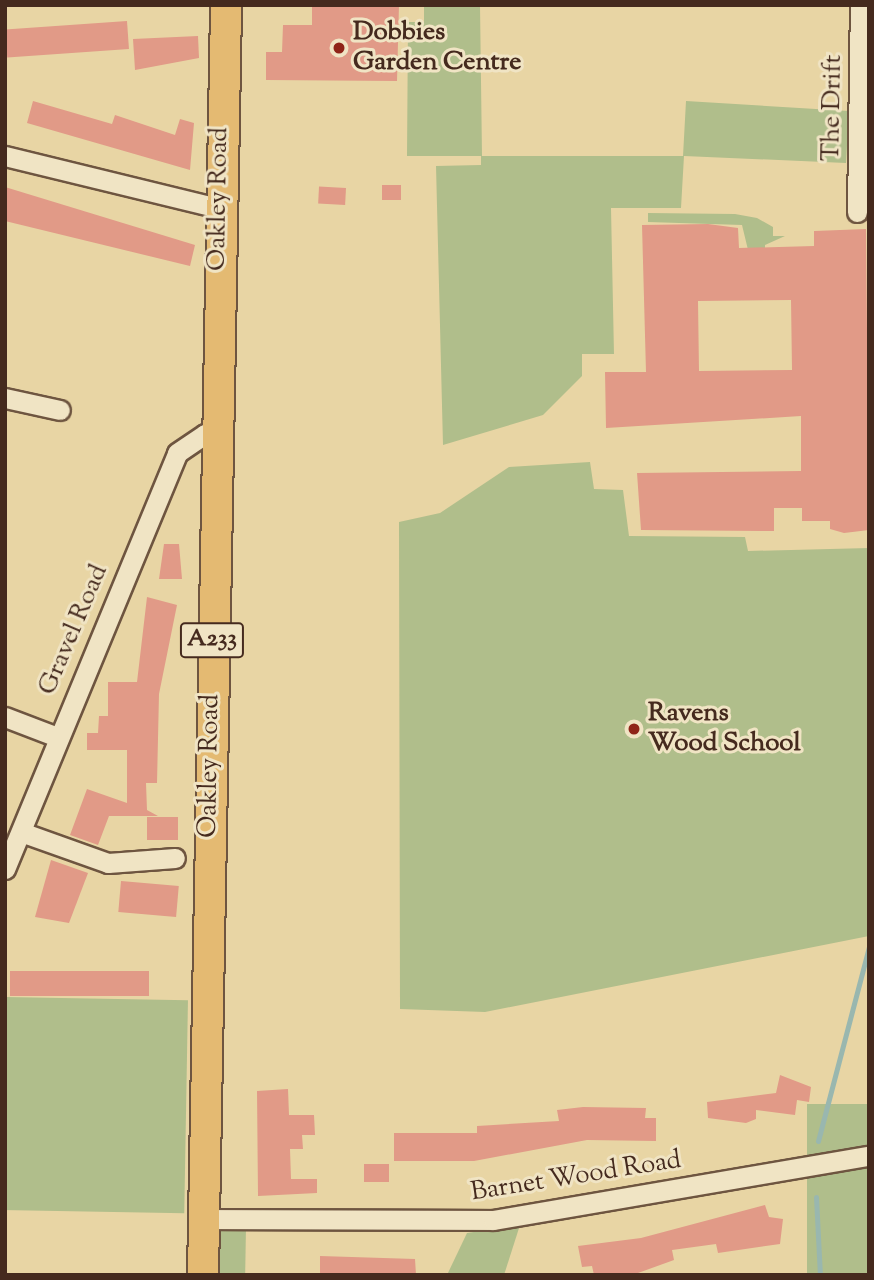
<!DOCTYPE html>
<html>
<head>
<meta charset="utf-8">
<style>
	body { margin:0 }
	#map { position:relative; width:874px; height:1280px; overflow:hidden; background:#e8d5a4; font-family:"Sorts Mill Goudy",serif }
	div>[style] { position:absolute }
	.green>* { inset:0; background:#b0be8b; transform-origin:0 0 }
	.stream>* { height:5px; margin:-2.5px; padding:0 2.5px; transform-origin:2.5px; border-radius:2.5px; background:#99b7af }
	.building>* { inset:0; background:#e19a87; transform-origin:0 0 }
	.roads { filter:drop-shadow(2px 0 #6e5540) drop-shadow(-2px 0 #6e5540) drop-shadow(0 2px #6e5540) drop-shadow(0 -2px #6e5540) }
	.minor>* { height:19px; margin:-9.5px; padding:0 9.5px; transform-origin:9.5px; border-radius:9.5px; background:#f0e4c4 }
	.primary>* { height:30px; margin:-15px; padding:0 15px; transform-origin:15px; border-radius:15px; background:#e4ba72 }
	.dots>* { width:19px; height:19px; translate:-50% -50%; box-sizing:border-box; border:4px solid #f0e4c4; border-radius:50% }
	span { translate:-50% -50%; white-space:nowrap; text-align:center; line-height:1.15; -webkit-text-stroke:6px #f0e4c4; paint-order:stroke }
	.shield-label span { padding:2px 5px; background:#f0e4c4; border:2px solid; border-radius:5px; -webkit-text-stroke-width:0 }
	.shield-label { font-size:24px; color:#452a1e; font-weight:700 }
	.poi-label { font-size:26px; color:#452a1e; font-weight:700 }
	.left { translate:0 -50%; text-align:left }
	.street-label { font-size:26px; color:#452a1e }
	.frame { position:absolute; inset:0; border:7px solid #452a1e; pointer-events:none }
</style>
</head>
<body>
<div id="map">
	<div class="green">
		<i style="clip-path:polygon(424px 5px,480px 5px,482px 156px,683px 156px,686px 101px,849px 111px,846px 163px,684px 156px,681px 208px,611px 208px,614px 354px,582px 354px,582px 376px,543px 415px,443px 445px,436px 166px,481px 165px,481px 156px,407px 156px,408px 22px,424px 22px)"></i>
		<i style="clip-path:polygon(648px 213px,735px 214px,757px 218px,773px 227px,773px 236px,785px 236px,765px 245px,765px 254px,749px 254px,742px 225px,648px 222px)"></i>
		<i style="clip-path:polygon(590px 462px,594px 489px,623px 490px,629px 536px,745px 537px,748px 551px,869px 548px,869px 936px,485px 1012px,400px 1009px,399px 522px,440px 513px,509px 467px)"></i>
		<i style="left:5px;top:997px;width:183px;height:213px;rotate:1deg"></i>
		<i style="left:869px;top:1104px;width:171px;height:62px;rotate:90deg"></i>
		<i style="clip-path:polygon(520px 1225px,504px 1275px,447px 1275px,467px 1233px)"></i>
		<i style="left:246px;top:1227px;width:48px;height:28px;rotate:91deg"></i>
	</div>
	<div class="stream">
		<i style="left:818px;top:1141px;width:202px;rotate:-75.3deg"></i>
		<i style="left:816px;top:1197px;width:78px;rotate:87.1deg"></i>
	</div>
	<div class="building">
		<i style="clip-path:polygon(312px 5px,399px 5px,397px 81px,266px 80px,266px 52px,282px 52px,283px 25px,312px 25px)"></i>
		<i style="left:127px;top:21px;width:28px;height:122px;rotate:86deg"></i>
		<i style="clip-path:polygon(198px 36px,199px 58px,135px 70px,133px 39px)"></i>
		<i style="clip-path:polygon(33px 101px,112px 124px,115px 115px,175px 135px,180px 119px,194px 123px,190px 170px,27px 123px)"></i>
		<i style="left:382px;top:185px;width:19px;height:15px"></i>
		<i style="clip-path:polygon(5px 187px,195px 245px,190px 266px,5px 221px)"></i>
		<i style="left:346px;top:188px;width:17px;height:27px;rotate:93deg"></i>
		<i style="clip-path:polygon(evenodd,708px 224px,738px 228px,739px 248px,814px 246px,814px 231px,866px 229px,869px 530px,844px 533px,830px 529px,830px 521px,802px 521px,802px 508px,774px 508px,774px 531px,641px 530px,637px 473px,801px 471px,801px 416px,606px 428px,605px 372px,646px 372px,642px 225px,708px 224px,791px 300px,792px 370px,699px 371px,698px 301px,791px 300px)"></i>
		<i style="clip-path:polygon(164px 544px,179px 544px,182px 579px,159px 579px)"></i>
		<i style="clip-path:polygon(147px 597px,177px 605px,159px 694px,157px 783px,146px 783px,147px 810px,158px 816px,109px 816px,98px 845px,70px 835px,87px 789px,127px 803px,127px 750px,87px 750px,87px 733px,98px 733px,99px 716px,108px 716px,108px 682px,137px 682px)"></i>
		<i style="left:147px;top:817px;width:31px;height:23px"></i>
		<i style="clip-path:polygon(51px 860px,88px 873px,69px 923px,35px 917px)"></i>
		<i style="left:121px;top:881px;width:58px;height:31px;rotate:5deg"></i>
		<i style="left:10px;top:971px;width:139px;height:25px"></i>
		<i style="clip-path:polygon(780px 1075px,811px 1087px,809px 1102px,797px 1100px,795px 1115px,756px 1110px,756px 1119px,746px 1123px,708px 1118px,707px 1102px,776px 1093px)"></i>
		<i style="clip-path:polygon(288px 1089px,289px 1115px,314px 1115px,315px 1135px,302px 1135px,303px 1149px,290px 1149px,291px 1179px,317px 1179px,317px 1193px,258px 1196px,257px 1091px)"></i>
		<i style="clip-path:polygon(583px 1107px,646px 1108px,645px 1118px,656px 1118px,656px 1141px,587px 1140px,474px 1161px,394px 1161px,394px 1133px,477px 1133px,477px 1126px,559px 1121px,557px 1110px)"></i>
		<i style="left:364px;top:1164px;width:25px;height:18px"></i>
		<i style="clip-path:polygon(765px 1205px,769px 1217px,783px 1219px,780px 1244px,718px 1253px,716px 1244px,672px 1250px,674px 1260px,638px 1273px,594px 1275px,592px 1266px,582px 1267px,578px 1246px,641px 1238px)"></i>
		<i style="clip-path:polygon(320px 1256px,415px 1259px,416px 1275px,320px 1275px)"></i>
	</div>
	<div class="roads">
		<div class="minor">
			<i style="left:5px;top:156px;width:219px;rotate:13.7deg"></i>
			<i style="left:857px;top:212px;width:207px;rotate:-89.2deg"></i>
			<i style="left:5px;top:398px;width:56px;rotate:12.3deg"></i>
			<i style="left:5px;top:717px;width:56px;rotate:21deg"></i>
			<i style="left:21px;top:832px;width:92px;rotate:19.6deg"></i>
			<i style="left:108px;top:863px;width:67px;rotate:-4.3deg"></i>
			<i style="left:5px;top:869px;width:450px;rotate:-67.5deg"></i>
			<i style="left:177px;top:453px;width:34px;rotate:-34deg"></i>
			<i style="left:205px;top:434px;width:10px"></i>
			<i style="left:204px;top:1219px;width:289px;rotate:0.2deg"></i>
			<i style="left:493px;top:1220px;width:381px;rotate:-9.7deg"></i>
		</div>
		<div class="primary">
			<i style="left:203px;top:1275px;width:1270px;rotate:-88.96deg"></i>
		</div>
	</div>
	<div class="dots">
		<i style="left:339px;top:48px;background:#8f2418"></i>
		<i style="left:634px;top:729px;background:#8f2418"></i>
	</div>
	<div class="shield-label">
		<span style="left:212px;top:640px">A233</span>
	</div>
	<div class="poi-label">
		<span class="left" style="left:353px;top:48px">Dobbies<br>Garden Centre</span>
		<span class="left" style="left:648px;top:729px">Ravens<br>Wood School</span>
	</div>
	<div class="street-label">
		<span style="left:833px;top:108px;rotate:-89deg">The Drift</span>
		<span style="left:219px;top:199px;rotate:-89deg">Oakley Road</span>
		<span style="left:74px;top:630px;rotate:-67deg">Gravel Road</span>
		<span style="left:210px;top:766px;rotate:-89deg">Oakley Road</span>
		<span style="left:576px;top:1177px;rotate:-9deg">Barnet Wood Road</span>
	</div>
	<div class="frame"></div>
</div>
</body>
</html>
